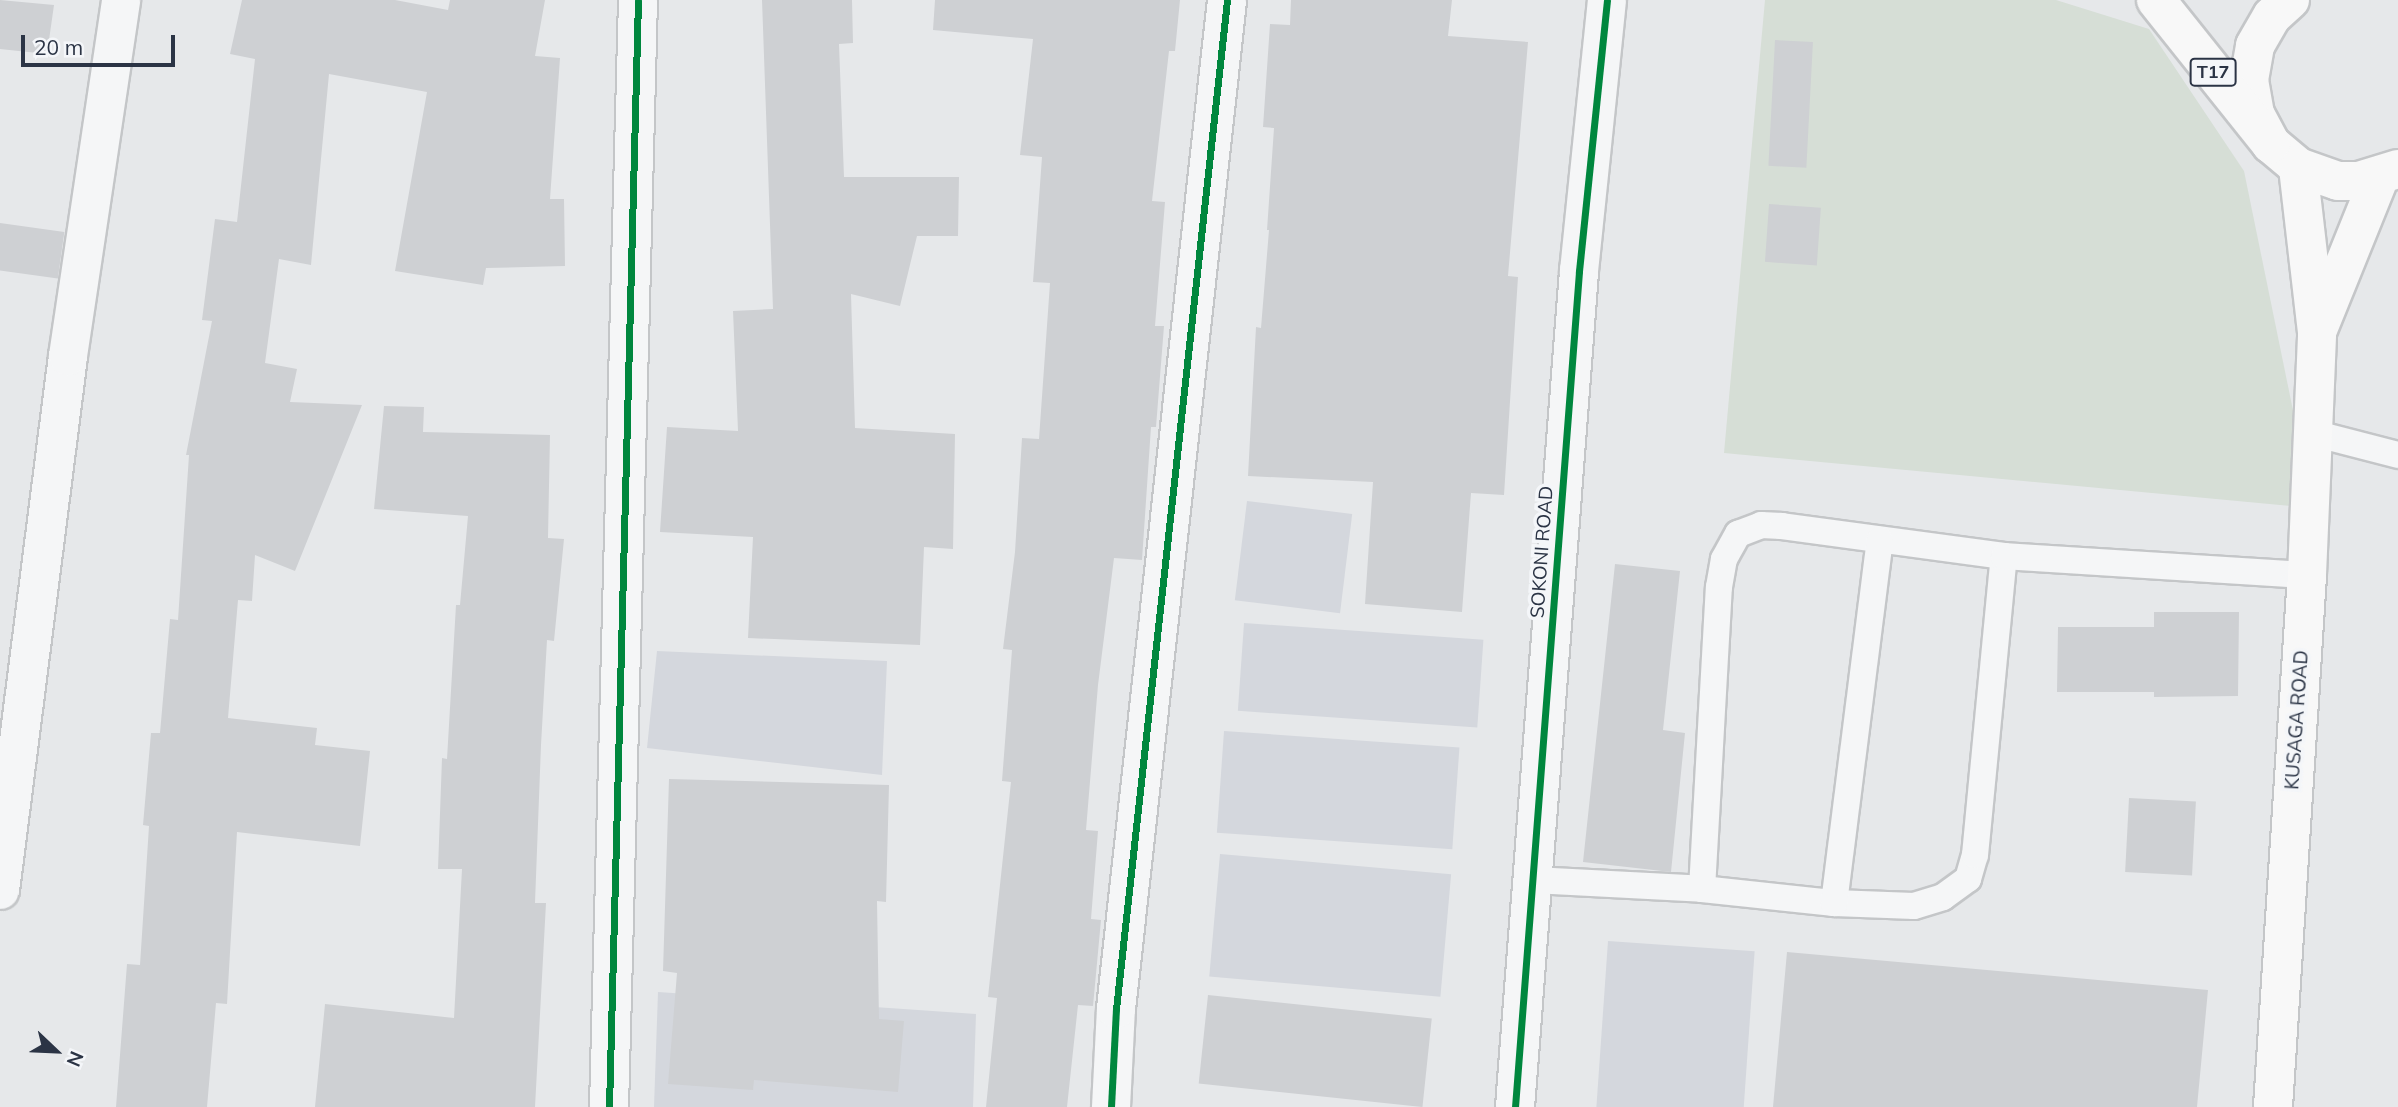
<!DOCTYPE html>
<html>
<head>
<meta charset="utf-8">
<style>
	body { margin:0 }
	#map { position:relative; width:2398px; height:1107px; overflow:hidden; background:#e6e8ea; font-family:Mulish,sans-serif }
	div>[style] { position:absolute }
	.built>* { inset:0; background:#d4d7dd; transform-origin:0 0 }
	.green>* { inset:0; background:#d6ded6 }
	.building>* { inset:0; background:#ced0d3; transform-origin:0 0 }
	.roads { filter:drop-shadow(2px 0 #c4c6c8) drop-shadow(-2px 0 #c4c6c8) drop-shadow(0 2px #c4c6c8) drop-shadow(0 -2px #c4c6c8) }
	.lane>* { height:26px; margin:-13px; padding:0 13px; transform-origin:13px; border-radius:13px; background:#f5f6f7 }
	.street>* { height:38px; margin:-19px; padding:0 19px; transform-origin:19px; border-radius:19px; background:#f5f6f7 }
	.secondary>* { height:38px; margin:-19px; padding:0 19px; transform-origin:19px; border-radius:19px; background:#f8f8f8 }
	.primary>* { height:38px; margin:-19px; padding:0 19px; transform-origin:19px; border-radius:19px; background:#f8f8f8 }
	.cycleway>* { height:7px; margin:-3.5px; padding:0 3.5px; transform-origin:3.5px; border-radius:3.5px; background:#00873e }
	span { translate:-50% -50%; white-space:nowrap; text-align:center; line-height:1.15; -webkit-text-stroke:7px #f4f6f9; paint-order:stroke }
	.shield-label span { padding:2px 5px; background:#f4f6f9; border:2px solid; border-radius:5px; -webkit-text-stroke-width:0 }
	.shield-label { font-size:18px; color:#2b3445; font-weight:700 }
	.street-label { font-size:19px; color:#2b3445 }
	.north { position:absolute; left:21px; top:1016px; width:70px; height:70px; -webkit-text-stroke:5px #f4f6f9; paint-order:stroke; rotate:113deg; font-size:19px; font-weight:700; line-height:28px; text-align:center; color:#2b3445 }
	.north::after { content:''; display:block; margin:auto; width:24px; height:32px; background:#2b3445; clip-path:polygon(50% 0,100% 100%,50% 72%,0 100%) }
	.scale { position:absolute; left:21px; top:35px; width:154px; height:32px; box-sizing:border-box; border:4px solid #2b3445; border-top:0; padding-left:9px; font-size:21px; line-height:24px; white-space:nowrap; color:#2b3445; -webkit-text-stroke:5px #f4f6f9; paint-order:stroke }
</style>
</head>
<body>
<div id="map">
	<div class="built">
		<i style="left:1247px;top:501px;width:106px;height:100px;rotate:7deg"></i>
		<i style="left:1244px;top:623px;width:240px;height:88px;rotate:4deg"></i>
		<i style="clip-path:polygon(657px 651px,887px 661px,882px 775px,647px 748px)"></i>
		<i style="left:1224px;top:731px;width:236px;height:102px;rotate:4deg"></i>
		<i style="left:1220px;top:854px;width:232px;height:123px;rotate:5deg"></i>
		<i style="left:1608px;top:941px;width:147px;height:167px;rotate:4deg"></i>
		<i style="clip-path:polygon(658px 992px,976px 1014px,973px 1107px,654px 1107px)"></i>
	</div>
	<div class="green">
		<i style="clip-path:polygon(1765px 0,2056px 0,2149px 29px,2244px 171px,2313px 508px,1724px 453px)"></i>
	</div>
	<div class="building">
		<i style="clip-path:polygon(0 0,54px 5px,47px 54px,0 49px)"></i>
		<i style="clip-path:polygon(242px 0,395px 0,448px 10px,450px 0,545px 0,535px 56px,560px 58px,550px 199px,564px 199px,565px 266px,486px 268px,483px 285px,395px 271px,427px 92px,329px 74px,311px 265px,279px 259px,265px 363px,297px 369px,290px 402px,362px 405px,295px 571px,255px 555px,252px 601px,238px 600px,228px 718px,317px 728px,315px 745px,370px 751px,360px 846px,237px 832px,227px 1004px,216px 1003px,207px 1107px,116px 1107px,127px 964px,140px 965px,149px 826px,143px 825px,151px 733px,160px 733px,170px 619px,178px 620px,189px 455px,186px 455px,212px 321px,202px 320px,215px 219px,237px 222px,255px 59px,230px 54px)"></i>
		<i style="clip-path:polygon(762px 0,852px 0,853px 43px,839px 44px,844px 177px,959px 177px,958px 236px,917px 236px,900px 306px,851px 294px,855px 428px,955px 434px,953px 549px,924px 547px,920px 645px,748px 638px,753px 537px,660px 532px,667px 427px,738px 431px,733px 311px,773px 309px)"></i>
		<i style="clip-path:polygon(935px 0,1180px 0,1175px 51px,1169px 51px,1152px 201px,1165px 202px,1155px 326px,1164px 326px,1156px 427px,1151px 427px,1142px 560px,1114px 558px,1098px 685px,1086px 830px,1098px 831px,1091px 919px,1101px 920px,1093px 1006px,1078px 1005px,1067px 1107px,986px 1107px,997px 998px,988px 997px,1011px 782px,1002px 781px,1012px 650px,1003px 649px,1015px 552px,1022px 438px,1039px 439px,1050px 283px,1033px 282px,1042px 157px,1020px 155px,1033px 39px,933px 30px)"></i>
		<i style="clip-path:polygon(1291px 0,1452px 0,1448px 36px,1528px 42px,1508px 276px,1518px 277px,1504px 495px,1471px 493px,1462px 612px,1365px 604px,1373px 482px,1248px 476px,1256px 327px,1261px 328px,1269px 230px,1267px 230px,1274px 128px,1263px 127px,1270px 24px,1290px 25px)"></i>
		<i style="left:1775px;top:40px;width:38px;height:126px;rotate:3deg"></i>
		<i style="left:1769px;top:204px;width:52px;height:58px;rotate:4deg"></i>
		<i style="left:0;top:223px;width:65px;height:47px;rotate:8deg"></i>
		<i style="clip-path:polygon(384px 406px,424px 407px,423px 432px,550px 435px,548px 538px,564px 539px,554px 641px,547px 640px,541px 745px,535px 903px,546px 903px,535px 1107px,315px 1107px,325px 1004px,454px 1018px,462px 869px,438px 869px,442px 758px,447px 759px,456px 605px,460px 605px,468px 516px,374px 509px)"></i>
		<i style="clip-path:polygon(1615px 564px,1680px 571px,1663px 730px,1685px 733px,1671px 872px,1583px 862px)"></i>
		<i style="clip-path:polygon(2154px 612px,2239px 612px,2238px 696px,2154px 697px,2154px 692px,2057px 692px,2058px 627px,2154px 627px)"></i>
		<i style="clip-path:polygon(669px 779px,889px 785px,886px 902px,877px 901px,879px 1019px,904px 1021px,898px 1092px,754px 1080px,753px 1090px,668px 1084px,677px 973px,663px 971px)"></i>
		<i style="left:2129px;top:798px;width:67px;height:74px;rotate:3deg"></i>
		<i style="clip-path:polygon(1787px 952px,2208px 990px,2197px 1107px,1773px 1107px)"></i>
		<i style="left:1208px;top:995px;width:225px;height:89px;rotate:6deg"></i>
	</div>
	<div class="roads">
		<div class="lane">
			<i style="left:2313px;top:433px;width:88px;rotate:14.5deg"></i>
			<i style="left:1533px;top:880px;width:169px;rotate:3deg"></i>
			<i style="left:1702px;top:889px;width:133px;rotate:6.1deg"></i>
			<i style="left:1834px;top:903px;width:80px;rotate:2.1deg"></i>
			<i style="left:1914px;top:906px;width:30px;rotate:-17deg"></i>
			<i style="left:1943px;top:897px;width:31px;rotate:-36deg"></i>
			<i style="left:1968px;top:879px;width:25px;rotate:-74deg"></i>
			<i style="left:1975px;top:855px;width:300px;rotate:-84.5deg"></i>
			<i style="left:1702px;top:889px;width:302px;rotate:-86.8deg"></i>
			<i style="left:1719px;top:587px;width:28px;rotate:-80deg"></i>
			<i style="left:1724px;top:559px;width:29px;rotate:-61deg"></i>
			<i style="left:1738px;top:534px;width:25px;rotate:-21deg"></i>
			<i style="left:1761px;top:525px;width:21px;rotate:3deg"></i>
			<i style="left:1782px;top:526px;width:224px;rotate:7.7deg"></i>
			<i style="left:2004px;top:556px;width:304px;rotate:3.6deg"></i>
			<i style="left:1834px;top:903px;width:366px;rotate:-82.8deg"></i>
		</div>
		<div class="street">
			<i style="left:0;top:890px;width:538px;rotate:-82.74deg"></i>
			<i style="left:68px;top:356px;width:360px;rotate:-81.5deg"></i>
			<i style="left:609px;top:1107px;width:1107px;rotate:-88.5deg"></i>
			<i style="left:1111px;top:1107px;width:98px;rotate:-87.1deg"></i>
			<i style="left:1116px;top:1009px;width:1015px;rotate:-83.72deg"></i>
			<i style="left:1515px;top:1107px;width:838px;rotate:-85.62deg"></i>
			<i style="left:1579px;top:271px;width:272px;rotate:-84.1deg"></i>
		</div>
		<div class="secondary">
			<i style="left:2290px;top:0;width:24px;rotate:138deg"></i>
			<i style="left:2272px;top:16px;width:34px;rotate:120deg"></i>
			<i style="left:2255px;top:46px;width:35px;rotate:100deg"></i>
			<i style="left:2249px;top:80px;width:35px;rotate:80deg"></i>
			<i style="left:2255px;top:114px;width:34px;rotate:62deg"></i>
			<i style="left:2271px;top:144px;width:35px;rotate:40deg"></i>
			<i style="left:2298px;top:167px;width:42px;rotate:19.3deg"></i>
			<i style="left:2338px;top:181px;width:21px"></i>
			<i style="left:2359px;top:181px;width:41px;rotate:-17.1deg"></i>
			<i style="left:2319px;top:327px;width:163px;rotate:-68deg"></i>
			<i style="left:2273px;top:1107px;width:533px;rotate:-86.34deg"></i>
			<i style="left:2307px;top:575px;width:243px;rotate:-87.6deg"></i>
			<i style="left:2317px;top:332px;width:166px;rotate:-96.6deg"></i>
		</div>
		<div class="primary">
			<i style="left:2156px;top:0;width:184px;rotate:51.4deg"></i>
		</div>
	</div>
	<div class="cycleway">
		<i style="left:609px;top:1107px;width:1107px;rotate:-88.5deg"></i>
		<i style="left:1111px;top:1107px;width:98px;rotate:-87.1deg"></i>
		<i style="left:1116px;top:1009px;width:1015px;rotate:-83.72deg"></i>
		<i style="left:1515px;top:1107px;width:838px;rotate:-85.62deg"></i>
		<i style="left:1579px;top:271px;width:272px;rotate:-84.1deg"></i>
	</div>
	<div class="shield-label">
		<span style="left:2213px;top:72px">T17</span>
	</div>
	<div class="street-label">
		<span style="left:1542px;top:552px;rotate:-86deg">SOKONI ROAD</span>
		<span style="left:2297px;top:720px;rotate:-86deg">KUSAGA ROAD</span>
	</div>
	<div class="north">N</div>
	<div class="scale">20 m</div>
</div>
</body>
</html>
